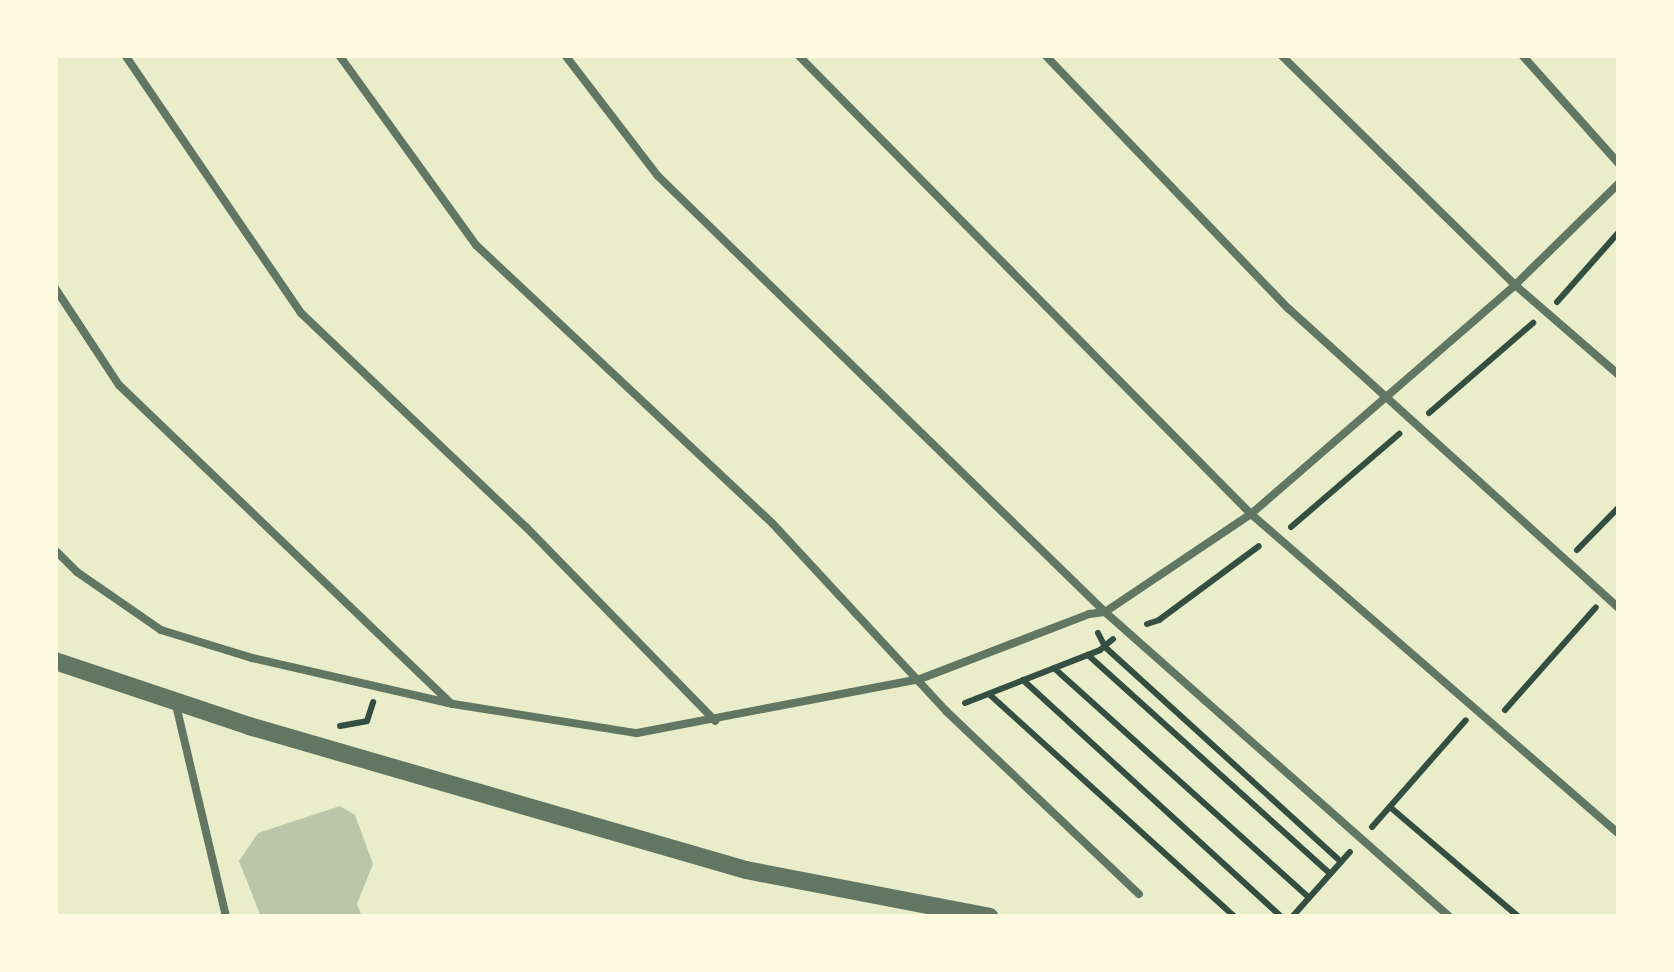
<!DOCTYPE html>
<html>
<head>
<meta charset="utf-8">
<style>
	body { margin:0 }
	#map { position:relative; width:1674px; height:972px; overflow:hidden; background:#e9edc9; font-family:Mulish,sans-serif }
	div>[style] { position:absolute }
	.building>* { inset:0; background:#bcc5a7 }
	.path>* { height:6px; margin:-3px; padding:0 3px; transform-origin:3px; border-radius:3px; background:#344e41 }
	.service>* { height:8px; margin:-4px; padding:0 4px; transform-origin:4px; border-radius:4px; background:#617663 }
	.tertiary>* { height:18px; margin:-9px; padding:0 9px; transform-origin:9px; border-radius:9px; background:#617663 }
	span { translate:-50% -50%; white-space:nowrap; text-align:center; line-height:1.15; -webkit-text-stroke:10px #fefae0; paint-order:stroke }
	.frame { position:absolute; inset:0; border:58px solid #fefae0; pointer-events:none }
</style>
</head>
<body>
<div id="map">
	<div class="building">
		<i style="clip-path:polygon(340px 806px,355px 815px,373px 864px,357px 904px,362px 917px,261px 917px,239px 861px,258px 833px)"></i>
	</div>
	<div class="path">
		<i style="left:1557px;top:302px;width:94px;rotate:-48.5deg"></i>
		<i style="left:1429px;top:413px;width:138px;rotate:-40.9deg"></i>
		<i style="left:1291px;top:527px;width:143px;rotate:-40.7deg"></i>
		<i style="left:1577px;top:550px;width:60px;rotate:-45.7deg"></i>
		<i style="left:1147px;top:624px;width:13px;rotate:-18deg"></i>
		<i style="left:1159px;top:620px;width:124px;rotate:-36.5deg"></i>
		<i style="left:1098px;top:633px;width:16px;rotate:63deg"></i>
		<i style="left:1105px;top:647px;width:319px;rotate:42.3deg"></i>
		<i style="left:1088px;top:655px;width:326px;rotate:42.1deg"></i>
		<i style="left:1054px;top:668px;width:343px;rotate:42deg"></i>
		<i style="left:1023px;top:680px;width:351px;rotate:42.5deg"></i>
		<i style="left:989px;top:694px;width:332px;rotate:42.2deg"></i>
		<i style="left:965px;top:703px;width:145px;rotate:-21.4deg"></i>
		<i style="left:1100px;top:650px;width:17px;rotate:-40deg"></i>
		<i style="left:1505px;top:710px;width:137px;rotate:-48.5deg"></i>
		<i style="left:340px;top:726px;width:27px;rotate:-10deg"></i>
		<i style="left:367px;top:721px;width:20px;rotate:-72deg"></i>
		<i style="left:1390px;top:807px;width:170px;rotate:40.5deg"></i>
		<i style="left:1372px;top:827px;width:142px;rotate:-48.7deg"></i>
		<i style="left:1292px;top:917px;width:87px;rotate:-48.3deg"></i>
	</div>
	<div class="service">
		<i style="left:125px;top:55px;width:312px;rotate:55.7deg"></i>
		<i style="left:301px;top:313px;width:311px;rotate:43.6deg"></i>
		<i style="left:526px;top:527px;width:271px;rotate:45.7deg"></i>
		<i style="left:339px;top:55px;width:234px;rotate:54.2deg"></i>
		<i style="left:476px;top:245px;width:407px;rotate:43.2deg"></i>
		<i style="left:773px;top:524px;width:255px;rotate:47.2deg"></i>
		<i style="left:946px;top:711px;width:266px;rotate:43.5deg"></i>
		<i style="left:565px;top:55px;width:153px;rotate:52.5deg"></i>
		<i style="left:658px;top:176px;width:624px;rotate:44.29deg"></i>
		<i style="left:1105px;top:612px;width:460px;rotate:41.5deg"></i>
		<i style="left:798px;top:55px;width:645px;rotate:45.38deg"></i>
		<i style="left:1251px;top:514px;width:488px;rotate:41deg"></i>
		<i style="left:1045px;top:55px;width:352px;rotate:46.2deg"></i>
		<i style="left:1289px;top:309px;width:445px;rotate:42.2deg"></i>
		<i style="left:1281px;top:55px;width:328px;rotate:44.5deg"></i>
		<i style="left:1515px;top:285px;width:138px;rotate:40.9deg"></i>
		<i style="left:1522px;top:55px;width:146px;rotate:48.3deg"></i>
		<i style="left:55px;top:288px;width:116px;rotate:56.6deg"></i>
		<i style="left:119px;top:385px;width:457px;rotate:43.8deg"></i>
		<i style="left:55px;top:550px;width:31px;rotate:45deg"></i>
		<i style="left:77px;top:572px;width:102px;rotate:34.6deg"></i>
		<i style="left:161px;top:630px;width:95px;rotate:17.1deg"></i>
		<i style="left:252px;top:658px;width:206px;rotate:12.9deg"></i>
		<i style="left:453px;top:704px;width:186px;rotate:9deg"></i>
		<i style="left:637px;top:733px;width:288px;rotate:-10.8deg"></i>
		<i style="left:920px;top:679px;width:181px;rotate:-21deg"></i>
		<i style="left:1089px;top:614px;width:16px;rotate:-7deg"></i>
		<i style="left:1105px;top:612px;width:176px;rotate:-33.9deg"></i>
		<i style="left:1251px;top:514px;width:349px;rotate:-40.9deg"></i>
		<i style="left:1515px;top:285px;width:146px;rotate:-44.4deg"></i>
		<i style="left:176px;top:705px;width:218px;rotate:76.7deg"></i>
	</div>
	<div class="tertiary">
		<i style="left:55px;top:661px;width:205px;rotate:18.5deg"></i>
		<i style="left:249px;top:726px;width:517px;rotate:16.16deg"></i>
		<i style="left:746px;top:870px;width:248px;rotate:10.9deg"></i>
	</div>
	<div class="frame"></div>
</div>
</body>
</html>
